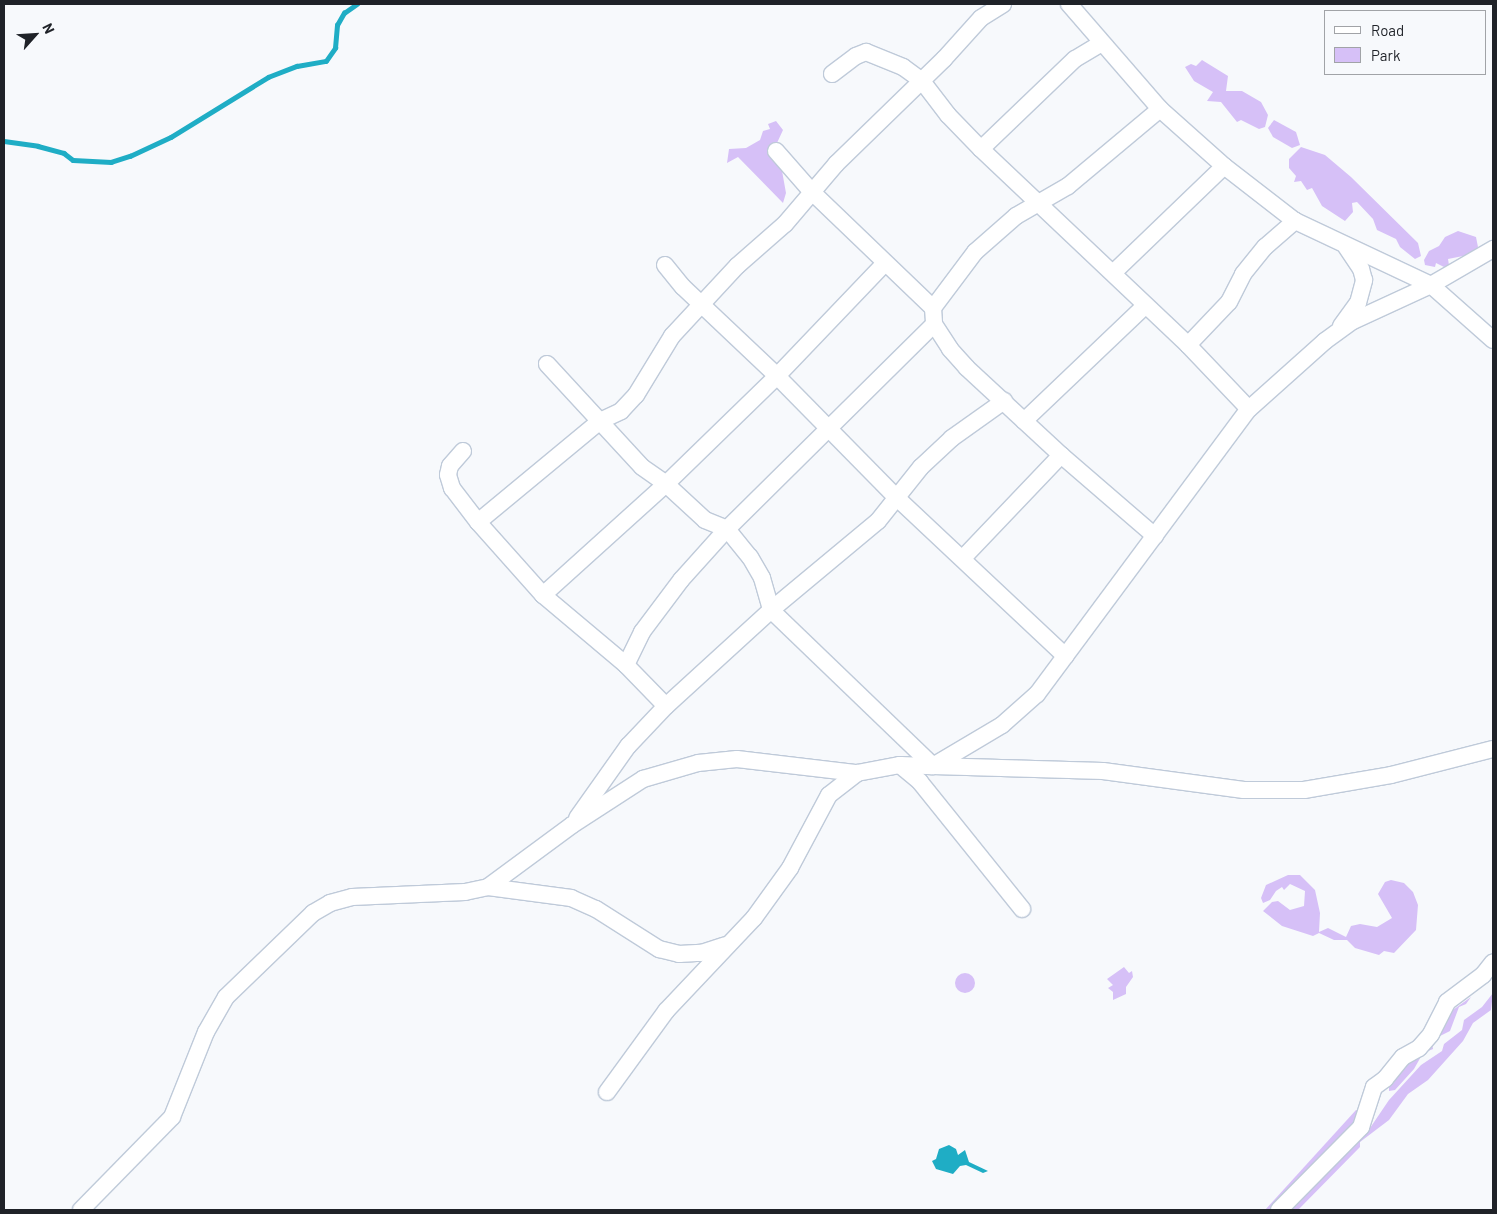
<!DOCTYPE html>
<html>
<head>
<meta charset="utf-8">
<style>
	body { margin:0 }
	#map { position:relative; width:1497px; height:1214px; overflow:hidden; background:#f7f9fc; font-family:Barlow,sans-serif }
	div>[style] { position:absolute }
	.green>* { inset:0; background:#d6c0f7 }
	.round { border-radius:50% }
	.water>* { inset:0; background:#1fadc5 }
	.stream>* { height:4.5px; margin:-2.25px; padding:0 2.25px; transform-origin:2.25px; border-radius:2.25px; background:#1fadc5 }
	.roads { filter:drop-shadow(1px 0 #bfcad9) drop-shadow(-1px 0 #bfcad9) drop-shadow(0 1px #bfcad9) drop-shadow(0 -1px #bfcad9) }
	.minor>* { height:16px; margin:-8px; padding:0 8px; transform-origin:8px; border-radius:8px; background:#fff }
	span { translate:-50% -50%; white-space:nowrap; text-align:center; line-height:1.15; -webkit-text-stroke:5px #f7f9fc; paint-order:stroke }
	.frame { position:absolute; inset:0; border:5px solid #1f2228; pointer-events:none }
	.legend { position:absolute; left:1324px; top:10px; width:162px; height:65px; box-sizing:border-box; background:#f7f9fc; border:1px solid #a1a3a7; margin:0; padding:6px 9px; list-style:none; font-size:15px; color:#1f2228 }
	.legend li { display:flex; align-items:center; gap:10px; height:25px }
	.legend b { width:25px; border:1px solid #a1a3a7 }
	.north { position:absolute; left:10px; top:10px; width:50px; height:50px; -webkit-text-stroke:4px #f7f9fc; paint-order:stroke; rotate:64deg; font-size:14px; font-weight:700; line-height:20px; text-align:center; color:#1f2228 }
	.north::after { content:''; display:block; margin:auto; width:18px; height:22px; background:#1f2228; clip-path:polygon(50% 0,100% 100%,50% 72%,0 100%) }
</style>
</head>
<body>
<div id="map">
	<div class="green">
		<i style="clip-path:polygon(1202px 60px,1228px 76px,1226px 91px,1242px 91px,1261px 102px,1268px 115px,1265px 127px,1259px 129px,1241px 120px,1237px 122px,1221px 102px,1207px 101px,1213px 92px,1194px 81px,1185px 67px,1191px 64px,1196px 66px)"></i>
		<i style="clip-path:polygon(1274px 120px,1296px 132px,1300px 145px,1292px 148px,1273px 137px,1268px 128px)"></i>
		<i style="clip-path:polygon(776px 121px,783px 130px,777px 143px,786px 193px,783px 203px,738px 157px,727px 163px,729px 149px,746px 148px,760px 140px,763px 131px,770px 129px,768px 124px)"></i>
		<i style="clip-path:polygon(1301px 147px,1325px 155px,1351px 177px,1418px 243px,1421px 256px,1415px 259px,1400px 247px,1396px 239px,1377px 230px,1373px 219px,1357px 202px,1352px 203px,1353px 212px,1345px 221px,1322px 206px,1312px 188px,1307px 190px,1301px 181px,1294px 182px,1296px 176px,1289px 168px,1289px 159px)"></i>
		<i style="clip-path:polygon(1458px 231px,1476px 237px,1478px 247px,1468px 255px,1448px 259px,1449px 265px,1444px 267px,1436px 263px,1435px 267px,1425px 265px,1424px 260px,1429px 251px,1439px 246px,1445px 237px)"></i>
		<i style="clip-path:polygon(1288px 875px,1300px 875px,1315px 890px,1320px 913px,1319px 932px,1328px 928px,1346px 937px,1351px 926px,1360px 924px,1377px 927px,1392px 918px,1378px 894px,1385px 882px,1391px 880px,1404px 883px,1413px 892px,1418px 905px,1416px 930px,1394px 953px,1384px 951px,1379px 955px,1355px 948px,1347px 940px,1334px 940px,1319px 933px,1313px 936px,1282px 926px,1263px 911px,1272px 902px,1278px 901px,1290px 910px,1304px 906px,1305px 891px,1290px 884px,1284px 890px,1282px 887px,1276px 891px,1270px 900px,1263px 903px,1261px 898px,1266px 885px)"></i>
		<i style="clip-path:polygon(1124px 967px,1129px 973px,1132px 971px,1133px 977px,1126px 987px,1126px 994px,1113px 1000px,1113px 992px,1108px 988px,1113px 985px,1107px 979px)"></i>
		<i class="round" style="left:955px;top:973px;width:20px;height:20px"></i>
		<i style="clip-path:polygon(1493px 993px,1491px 1010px,1473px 1023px,1463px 1041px,1428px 1080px,1408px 1094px,1389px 1120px,1360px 1142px,1360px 1147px,1298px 1210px,1283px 1210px,1370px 1128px,1389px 1100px,1421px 1065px,1442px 1051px,1444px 1044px,1462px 1030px,1464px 1020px,1482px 1007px)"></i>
		<i style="clip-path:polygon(1471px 997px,1466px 1004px,1459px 1007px,1450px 1031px,1438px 1037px,1444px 1027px,1443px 1017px)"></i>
		<i style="clip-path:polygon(1432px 1043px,1433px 1049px,1423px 1053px,1414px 1069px,1395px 1090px,1389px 1091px,1389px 1079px)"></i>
		<i style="clip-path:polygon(1356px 1110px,1359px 1111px,1360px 1118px,1275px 1210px,1265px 1210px)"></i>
	</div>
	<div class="water">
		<i style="clip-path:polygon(949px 1145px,956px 1149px,958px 1155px,965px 1150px,969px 1162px,988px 1171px,983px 1173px,966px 1165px,960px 1166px,953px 1174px,936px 1169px,932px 1161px,936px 1159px,939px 1149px)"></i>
	</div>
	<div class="stream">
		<i style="left:4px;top:141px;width:34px;rotate:8deg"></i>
		<i style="left:38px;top:146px;width:27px;rotate:15deg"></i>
		<i style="left:64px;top:153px;width:11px;rotate:38deg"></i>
		<i style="left:73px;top:160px;width:38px;rotate:3deg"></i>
		<i style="left:111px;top:162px;width:20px;rotate:-18deg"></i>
		<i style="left:130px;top:156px;width:45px;rotate:-24.9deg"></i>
		<i style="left:171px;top:137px;width:114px;rotate:-31.7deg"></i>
		<i style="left:268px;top:77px;width:31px;rotate:-21deg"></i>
		<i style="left:297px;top:66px;width:29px;rotate:-10deg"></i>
		<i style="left:326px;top:61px;width:16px;rotate:-55deg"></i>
		<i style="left:335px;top:48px;width:23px;rotate:-85deg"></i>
		<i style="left:337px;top:25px;width:14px;rotate:-60deg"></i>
		<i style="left:344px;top:13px;width:16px;rotate:-35deg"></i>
	</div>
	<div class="roads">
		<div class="minor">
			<i style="left:1069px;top:4px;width:139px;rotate:49.1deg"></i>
			<i style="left:1160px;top:109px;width:86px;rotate:41.7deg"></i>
			<i style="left:1224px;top:166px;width:90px;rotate:37.8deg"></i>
			<i style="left:1295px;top:221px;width:150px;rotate:25.2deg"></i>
			<i style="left:1431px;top:285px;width:83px;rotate:41.6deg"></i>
			<i style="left:832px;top:74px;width:30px;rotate:-37deg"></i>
			<i style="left:856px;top:56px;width:11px;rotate:-22deg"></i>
			<i style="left:866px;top:52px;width:40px;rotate:22deg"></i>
			<i style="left:903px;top:67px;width:24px;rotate:36deg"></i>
			<i style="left:922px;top:81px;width:43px;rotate:52.6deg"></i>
			<i style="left:948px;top:115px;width:47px;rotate:45.9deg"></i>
			<i style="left:981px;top:149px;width:285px;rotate:43.4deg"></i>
			<i style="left:1188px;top:345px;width:88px;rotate:46.4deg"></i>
			<i style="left:981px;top:149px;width:130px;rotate:-43.8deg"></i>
			<i style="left:1075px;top:59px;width:31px;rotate:-31deg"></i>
			<i style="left:776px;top:151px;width:53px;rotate:48.8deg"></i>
			<i style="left:811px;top:191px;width:169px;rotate:43.8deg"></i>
			<i style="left:933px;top:308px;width:16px;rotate:86deg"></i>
			<i style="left:934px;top:324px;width:30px;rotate:57deg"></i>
			<i style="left:950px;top:349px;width:25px;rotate:48deg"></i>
			<i style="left:967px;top:368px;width:128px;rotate:42.8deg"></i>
			<i style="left:1061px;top:455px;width:124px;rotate:40.8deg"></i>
			<i style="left:665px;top:265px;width:28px;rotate:51deg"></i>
			<i style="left:683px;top:287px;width:129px;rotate:43.4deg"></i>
			<i style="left:777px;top:376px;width:171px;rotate:45.5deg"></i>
			<i style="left:897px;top:498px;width:231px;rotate:43.2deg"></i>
			<i style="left:1113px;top:273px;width:154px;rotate:-43.9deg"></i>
			<i style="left:933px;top:308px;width:70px;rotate:-53.1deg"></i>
			<i style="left:975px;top:252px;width:55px;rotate:-41.3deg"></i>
			<i style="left:1016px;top:216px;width:60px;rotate:-30deg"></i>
			<i style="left:1068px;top:186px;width:120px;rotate:-39.9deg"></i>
			<i style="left:1341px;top:326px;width:29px;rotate:-54deg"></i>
			<i style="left:1358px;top:303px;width:24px;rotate:-75deg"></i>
			<i style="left:1364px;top:280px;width:11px;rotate:-105deg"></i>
			<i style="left:1361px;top:269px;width:27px;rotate:-124deg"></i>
			<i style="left:1188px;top:345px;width:59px;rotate:-46.4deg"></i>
			<i style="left:1229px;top:302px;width:31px;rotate:-63deg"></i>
			<i style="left:1243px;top:274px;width:35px;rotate:-51deg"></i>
			<i style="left:1265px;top:247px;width:40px;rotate:-41deg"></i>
			<i style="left:547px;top:364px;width:140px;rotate:47.3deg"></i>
			<i style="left:642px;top:467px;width:29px;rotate:35deg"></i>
			<i style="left:666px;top:484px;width:53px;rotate:42.7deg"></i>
			<i style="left:705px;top:520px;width:24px;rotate:22deg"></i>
			<i style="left:727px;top:529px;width:36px;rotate:51deg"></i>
			<i style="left:750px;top:557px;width:24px;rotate:60deg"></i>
			<i style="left:762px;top:578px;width:33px;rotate:74deg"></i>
			<i style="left:771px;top:610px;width:225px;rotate:43.9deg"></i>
			<i style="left:933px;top:766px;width:170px;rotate:1.7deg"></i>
			<i style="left:1103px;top:771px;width:142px;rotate:7.7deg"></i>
			<i style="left:1244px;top:790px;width:60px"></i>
			<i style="left:1304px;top:790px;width:88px;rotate:-9.8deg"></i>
			<i style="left:1391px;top:775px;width:105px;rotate:-14.3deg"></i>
			<i style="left:1024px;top:421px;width:168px;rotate:-43.6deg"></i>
			<i style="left:463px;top:451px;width:20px;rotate:131deg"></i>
			<i style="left:450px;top:466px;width:9px;rotate:103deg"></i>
			<i style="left:448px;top:475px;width:14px;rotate:73deg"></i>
			<i style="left:452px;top:488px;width:43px;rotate:52.6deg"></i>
			<i style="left:478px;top:522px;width:98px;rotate:48.3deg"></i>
			<i style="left:543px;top:595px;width:109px;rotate:40.1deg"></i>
			<i style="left:626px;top:665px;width:57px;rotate:45.7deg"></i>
			<i style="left:666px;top:706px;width:55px;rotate:133.5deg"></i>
			<i style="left:628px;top:746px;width:88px;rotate:125.3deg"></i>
			<i style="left:478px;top:522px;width:158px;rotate:-39.6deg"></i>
			<i style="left:600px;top:421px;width:23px;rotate:-25deg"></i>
			<i style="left:621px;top:411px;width:22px;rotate:-47deg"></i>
			<i style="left:636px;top:395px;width:69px;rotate:-58.6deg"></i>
			<i style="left:672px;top:336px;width:96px;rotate:-47.1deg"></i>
			<i style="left:737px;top:266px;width:64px;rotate:-41.2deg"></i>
			<i style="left:785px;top:224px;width:79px;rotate:-49.6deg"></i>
			<i style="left:836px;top:164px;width:151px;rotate:-44.2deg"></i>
			<i style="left:944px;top:59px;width:55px;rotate:-47.9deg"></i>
			<i style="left:981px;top:18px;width:26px;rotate:-32deg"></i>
			<i style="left:963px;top:558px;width:142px;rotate:-46.4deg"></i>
			<i style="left:543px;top:595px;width:166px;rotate:-42.1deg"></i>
			<i style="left:666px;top:484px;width:155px;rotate:-44.2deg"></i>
			<i style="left:777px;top:376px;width:156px;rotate:-46.3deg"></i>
			<i style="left:626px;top:665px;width:37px;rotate:-64deg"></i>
			<i style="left:642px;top:632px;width:65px;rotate:-53.1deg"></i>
			<i style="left:681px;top:580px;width:69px;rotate:-48deg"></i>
			<i style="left:727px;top:529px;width:291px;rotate:-44.7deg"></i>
			<i style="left:666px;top:706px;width:142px;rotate:-42.4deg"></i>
			<i style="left:771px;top:610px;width:139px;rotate:-39.8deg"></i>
			<i style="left:878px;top:521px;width:69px;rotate:-51.5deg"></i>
			<i style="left:921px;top:467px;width:42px;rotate:-43.1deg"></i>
			<i style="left:952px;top:438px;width:64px;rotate:-35.4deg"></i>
			<i style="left:900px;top:765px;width:26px;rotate:40deg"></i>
			<i style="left:920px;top:782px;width:163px;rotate:51.2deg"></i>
			<i style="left:488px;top:887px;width:84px;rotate:7.5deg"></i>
			<i style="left:571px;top:898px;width:27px;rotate:24deg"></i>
			<i style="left:596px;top:909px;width:75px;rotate:32.4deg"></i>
			<i style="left:659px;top:949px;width:21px;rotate:14deg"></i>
			<i style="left:679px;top:954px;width:22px;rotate:-3deg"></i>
			<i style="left:701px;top:953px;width:25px;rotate:-18deg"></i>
			<i style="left:607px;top:1092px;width:100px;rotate:-53.9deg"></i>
			<i style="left:666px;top:1011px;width:128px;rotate:-46.6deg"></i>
			<i style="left:754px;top:918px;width:62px;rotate:-54.2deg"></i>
			<i style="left:790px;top:868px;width:83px;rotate:-61.9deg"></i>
			<i style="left:829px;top:795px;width:36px;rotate:-38deg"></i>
			<i style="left:81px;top:1210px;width:130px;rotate:-45.6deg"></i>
			<i style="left:172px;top:1117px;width:92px;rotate:-68.2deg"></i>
			<i style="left:206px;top:1032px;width:40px;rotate:-60.3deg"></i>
			<i style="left:226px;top:997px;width:121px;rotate:-44deg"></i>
			<i style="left:313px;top:913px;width:20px;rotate:-30deg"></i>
			<i style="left:330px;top:903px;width:23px;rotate:-15deg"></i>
			<i style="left:352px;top:897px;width:113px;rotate:-2.5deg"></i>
			<i style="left:465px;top:892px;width:24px;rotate:-12deg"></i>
			<i style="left:488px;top:887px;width:104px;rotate:-36.4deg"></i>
			<i style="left:572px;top:825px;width:85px;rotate:-32.9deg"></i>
			<i style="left:643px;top:779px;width:57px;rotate:-16.2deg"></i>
			<i style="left:698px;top:763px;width:39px;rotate:-6deg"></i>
			<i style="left:737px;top:759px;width:121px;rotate:6.7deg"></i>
			<i style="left:857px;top:773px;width:44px;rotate:-10.5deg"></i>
			<i style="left:900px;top:765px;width:33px;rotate:2deg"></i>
			<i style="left:933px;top:766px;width:80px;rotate:-30.7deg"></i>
			<i style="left:1002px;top:725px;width:47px;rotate:-41.5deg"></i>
			<i style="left:1037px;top:694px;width:355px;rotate:-53.4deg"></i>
			<i style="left:1249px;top:409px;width:102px;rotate:-41.8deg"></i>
			<i style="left:1325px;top:341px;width:34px;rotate:-36deg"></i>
			<i style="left:1353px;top:321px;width:86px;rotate:-24.8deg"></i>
			<i style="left:1431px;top:285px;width:72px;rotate:-30.1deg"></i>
			<i style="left:1279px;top:1210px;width:117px;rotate:-45.3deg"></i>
			<i style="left:1361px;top:1127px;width:42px;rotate:-72deg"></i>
			<i style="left:1374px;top:1087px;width:14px;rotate:-36deg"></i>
			<i style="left:1385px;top:1079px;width:28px;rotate:-51deg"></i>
			<i style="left:1403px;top:1057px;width:18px;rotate:-29deg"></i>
			<i style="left:1419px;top:1048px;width:18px;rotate:-49deg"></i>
			<i style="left:1431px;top:1034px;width:36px;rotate:-63deg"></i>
			<i style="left:1447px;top:1002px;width:45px;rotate:-36.9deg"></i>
			<i style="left:1483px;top:975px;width:16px;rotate:-52deg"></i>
		</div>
	</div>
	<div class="frame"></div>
	<ul class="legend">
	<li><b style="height:6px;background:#fff"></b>Road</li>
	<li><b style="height:14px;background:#d6c0f7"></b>Park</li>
	</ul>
	<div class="north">N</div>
</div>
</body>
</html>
